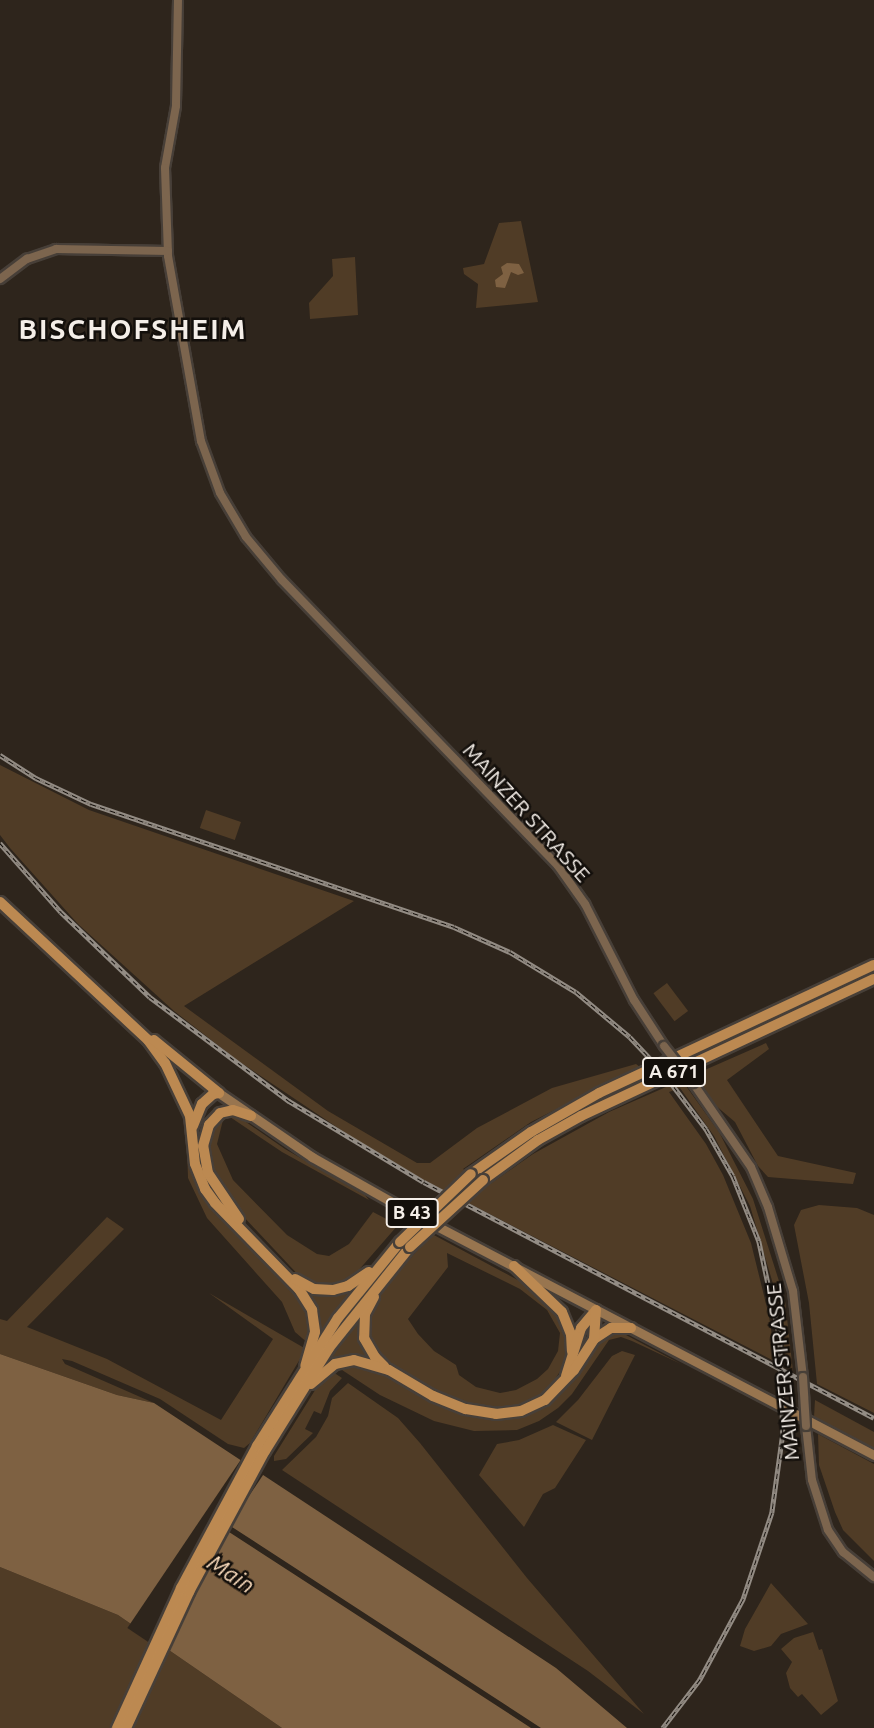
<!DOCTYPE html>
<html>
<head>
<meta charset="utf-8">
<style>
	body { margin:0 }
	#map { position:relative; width:874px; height:1728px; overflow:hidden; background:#2e251c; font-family:Ubuntu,sans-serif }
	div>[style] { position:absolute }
	.green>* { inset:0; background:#503c26; transform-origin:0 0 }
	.water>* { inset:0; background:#7e6142 }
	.pier>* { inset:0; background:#2e251c; transform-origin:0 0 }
	.roads { filter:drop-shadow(2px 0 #473f38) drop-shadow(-2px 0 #473f38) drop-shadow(0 2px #473f38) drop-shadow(0 -2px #473f38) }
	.secondary>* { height:8px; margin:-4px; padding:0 4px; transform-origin:4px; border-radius:4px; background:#7c654e }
	.primary>* { height:9px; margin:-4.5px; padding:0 4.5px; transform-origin:4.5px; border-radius:4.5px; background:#98754f }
	.highway>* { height:10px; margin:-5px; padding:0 5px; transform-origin:5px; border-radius:5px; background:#bc8951 }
	.rail>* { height:4.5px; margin-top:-2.25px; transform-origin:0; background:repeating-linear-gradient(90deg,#130f0b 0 5px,#938c84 0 10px); box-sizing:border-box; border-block:2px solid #938c84 }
	.bridges { filter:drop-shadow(2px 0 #473f38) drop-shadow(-2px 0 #473f38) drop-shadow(0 2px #473f38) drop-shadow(0 -2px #473f38) }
	.secondary-bridge>* { height:8px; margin:-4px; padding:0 4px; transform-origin:4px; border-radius:4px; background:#7c654e }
	.highway-bridge>* { height:10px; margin:-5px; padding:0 5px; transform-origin:5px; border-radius:5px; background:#bc8951 }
	span { translate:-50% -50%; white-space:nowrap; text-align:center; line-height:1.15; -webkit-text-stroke:5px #130f0b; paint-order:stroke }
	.shield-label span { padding:2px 5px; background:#130f0b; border:2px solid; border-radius:5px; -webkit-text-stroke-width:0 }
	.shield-label { font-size:19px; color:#f4eee8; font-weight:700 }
	.street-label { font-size:21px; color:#f4eee8 }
	.water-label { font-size:23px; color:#fbdcbd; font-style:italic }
	.district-label { font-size:28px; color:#f4eee8; font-weight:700; letter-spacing:2px }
</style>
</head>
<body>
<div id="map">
	<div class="green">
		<i style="clip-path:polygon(521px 221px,538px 302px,476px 308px,478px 284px,464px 274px,463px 268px,484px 264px,499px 223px)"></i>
		<i style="clip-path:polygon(355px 257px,358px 315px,310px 319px,309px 303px,333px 276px,332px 259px)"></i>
		<i style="clip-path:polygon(0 765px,89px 810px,354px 901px,184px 1006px,328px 1111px,417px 1163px,430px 1163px,477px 1128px,552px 1088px,636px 1064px,640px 1067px,531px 1122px,463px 1169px,490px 1184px,533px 1154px,609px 1112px,766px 1043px,769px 1049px,727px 1080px,778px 1156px,856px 1173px,853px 1184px,768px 1177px,758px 1166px,735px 1122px,715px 1105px,700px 1081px,686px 1086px,719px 1132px,753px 1199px,785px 1300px,793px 1371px,786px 1367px,781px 1311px,750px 1206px,714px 1136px,680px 1088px,669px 1092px,706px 1144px,723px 1175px,751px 1243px,769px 1316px,776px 1362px,424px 1180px,353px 1138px,237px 1060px,174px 1011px,78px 924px,10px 848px,0 835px)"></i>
		<i style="left:206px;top:810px;width:37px;height:19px;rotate:19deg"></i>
		<i style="left:667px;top:983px;width:35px;height:17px;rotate:53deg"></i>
		<i style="clip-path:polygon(222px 1114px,236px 1115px,285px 1149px,365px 1195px,369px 1200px,282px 1152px,230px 1117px,223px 1120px,217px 1144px,233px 1180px,287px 1235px,317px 1254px,329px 1256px,349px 1244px,373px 1212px,398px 1225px,351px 1279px,339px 1286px,324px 1287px,304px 1281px,242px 1215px,212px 1170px,208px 1156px,208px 1134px)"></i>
		<i style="clip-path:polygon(187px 1148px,199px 1183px,306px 1304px,312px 1323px,309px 1344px,295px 1332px,282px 1302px,207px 1218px,188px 1178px)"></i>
		<i style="clip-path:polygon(819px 1205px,857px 1208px,874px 1215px,874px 1413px,817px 1384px,809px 1303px,794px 1225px,801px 1210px)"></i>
		<i style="clip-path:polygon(107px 1217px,124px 1229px,27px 1327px,107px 1359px,221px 1420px,273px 1339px,209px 1293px,306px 1349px,250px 1443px,244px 1448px,228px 1444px,160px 1399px,72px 1361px,62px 1359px,65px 1364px,154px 1403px,117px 1395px,0 1354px,0 1319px,7px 1321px)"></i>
		<i style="clip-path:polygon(evenodd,432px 1234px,527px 1285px,559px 1314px,566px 1332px,566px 1362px,547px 1392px,513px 1410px,471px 1407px,420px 1383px,379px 1356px,369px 1341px,370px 1309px,382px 1290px,432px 1234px,447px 1253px,520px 1289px,547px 1310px,560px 1333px,558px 1351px,548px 1369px,537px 1379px,516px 1390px,500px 1393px,476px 1387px,459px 1375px,456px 1365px,434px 1351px,418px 1334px,408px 1319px,448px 1267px,447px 1253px)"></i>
		<i style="clip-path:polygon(362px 1278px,318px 1338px,317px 1314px,299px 1284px,314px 1292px)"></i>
		<i style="clip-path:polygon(364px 1310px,374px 1361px,326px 1366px)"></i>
		<i style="clip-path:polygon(610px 1334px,626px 1335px,681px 1364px,632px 1341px,621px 1337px,609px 1340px,572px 1394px,558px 1408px,539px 1421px,517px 1430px,474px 1431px,434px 1421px,380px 1395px,339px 1368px,351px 1364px,373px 1368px,424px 1398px,457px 1412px,498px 1420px,518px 1417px,559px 1396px,580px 1372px,600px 1341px)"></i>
		<i style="clip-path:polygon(622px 1351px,635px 1355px,592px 1440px,556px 1422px,578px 1400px,612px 1356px)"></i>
		<i style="clip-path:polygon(333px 1372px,342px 1378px,330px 1391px,321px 1414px,314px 1411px,305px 1429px,313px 1433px,286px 1459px,274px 1461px,274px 1456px,317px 1387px)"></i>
		<i style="clip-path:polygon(348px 1383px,398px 1418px,420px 1443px,527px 1578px,644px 1714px,588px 1671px,282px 1470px,316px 1437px,328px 1416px,332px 1398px)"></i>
		<i style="clip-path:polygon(815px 1400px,874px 1432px,874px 1449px,814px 1417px)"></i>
		<i style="clip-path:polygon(553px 1425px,586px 1440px,555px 1488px,543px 1494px,524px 1527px,479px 1475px,497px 1444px,519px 1440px)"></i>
		<i style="clip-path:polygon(818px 1434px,874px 1464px,874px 1561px,843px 1530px,835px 1512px,819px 1465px)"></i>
		<i style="clip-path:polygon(0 1567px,118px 1615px,282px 1728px,0 1728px)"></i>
		<i style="clip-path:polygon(771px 1583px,808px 1624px,781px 1634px,771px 1646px,754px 1651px,740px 1646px,745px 1629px)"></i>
		<i style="clip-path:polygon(813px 1632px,819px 1650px,822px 1649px,838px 1701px,821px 1715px,802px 1694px,798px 1697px,790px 1688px,786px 1673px,792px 1662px,781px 1649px,794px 1638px)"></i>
	</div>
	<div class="water">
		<i style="clip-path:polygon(519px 264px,524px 273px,518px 275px,511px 272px,505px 288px,496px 287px,495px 280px,503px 274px,501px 267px,507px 263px)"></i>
		<i style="clip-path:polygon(0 1354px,117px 1395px,154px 1403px,556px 1668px,627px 1728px,541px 1728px,232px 1527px,207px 1513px,209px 1519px,531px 1728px,282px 1728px,118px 1615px,0 1567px)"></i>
	</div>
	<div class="pier">
		<i style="left:242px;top:1458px;width:27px;height:205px;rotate:34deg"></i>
	</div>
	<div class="roads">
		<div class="secondary">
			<i style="left:178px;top:0;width:106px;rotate:91.1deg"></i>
			<i style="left:176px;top:106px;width:63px;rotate:100.1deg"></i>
			<i style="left:165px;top:168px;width:88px;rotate:88deg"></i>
			<i style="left:168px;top:256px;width:188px;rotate:79.9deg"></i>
			<i style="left:201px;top:441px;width:55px;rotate:69.9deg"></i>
			<i style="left:220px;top:493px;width:51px;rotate:59.4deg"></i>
			<i style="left:246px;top:537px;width:56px;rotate:50.1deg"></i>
			<i style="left:282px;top:580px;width:397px;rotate:46deg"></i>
			<i style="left:558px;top:866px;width:47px;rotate:54.6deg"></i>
			<i style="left:585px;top:904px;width:108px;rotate:63deg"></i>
			<i style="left:634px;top:1000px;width:55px;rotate:56.9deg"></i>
			<i style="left:0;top:279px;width:34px;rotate:-37deg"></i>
			<i style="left:27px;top:259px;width:31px;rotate:-19deg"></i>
			<i style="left:56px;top:249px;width:112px;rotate:1deg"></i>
			<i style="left:693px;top:1083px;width:102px;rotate:55.4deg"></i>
			<i style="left:751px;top:1167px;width:43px;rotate:67deg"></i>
			<i style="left:768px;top:1207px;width:88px;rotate:73.4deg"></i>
			<i style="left:793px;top:1291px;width:87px;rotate:83.4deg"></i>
			<i style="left:806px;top:1426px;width:54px;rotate:83.7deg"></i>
			<i style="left:812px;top:1480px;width:52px;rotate:72.3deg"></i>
			<i style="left:828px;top:1530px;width:27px;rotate:56deg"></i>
			<i style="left:843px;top:1552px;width:40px;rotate:39deg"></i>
		</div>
		<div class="primary">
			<i style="left:219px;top:1093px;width:113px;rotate:34.5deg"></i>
			<i style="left:312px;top:1157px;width:108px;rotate:29.4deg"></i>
			<i style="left:406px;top:1210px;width:528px;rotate:27.63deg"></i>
		</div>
		<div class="highway">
			<i style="left:0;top:902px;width:202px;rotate:43deg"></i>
			<i style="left:148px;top:1040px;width:29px;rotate:54deg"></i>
			<i style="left:165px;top:1063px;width:59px;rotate:64.7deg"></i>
			<i style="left:190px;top:1116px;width:48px;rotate:84.1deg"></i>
			<i style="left:195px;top:1164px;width:27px;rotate:68deg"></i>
			<i style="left:205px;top:1189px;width:17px;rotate:54deg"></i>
			<i style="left:215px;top:1203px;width:120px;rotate:45.7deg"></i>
			<i style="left:299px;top:1289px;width:25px;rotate:58deg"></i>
			<i style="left:312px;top:1310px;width:22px;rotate:82deg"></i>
			<i style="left:315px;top:1332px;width:35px;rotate:106deg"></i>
			<i style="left:154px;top:1040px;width:84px;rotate:39.2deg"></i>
			<i style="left:193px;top:1126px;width:24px;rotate:-68deg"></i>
			<i style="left:202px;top:1104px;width:15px;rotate:-42deg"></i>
			<i style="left:213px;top:1094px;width:6px;rotate:-9deg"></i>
			<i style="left:471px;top:1174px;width:73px;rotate:-35deg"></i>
			<i style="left:531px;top:1132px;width:78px;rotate:-29.8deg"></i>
			<i style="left:599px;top:1093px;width:303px;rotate:-25deg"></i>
			<i style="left:483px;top:1180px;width:68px;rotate:-36deg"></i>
			<i style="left:538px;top:1140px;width:49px;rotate:-29.2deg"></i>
			<i style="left:581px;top:1116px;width:323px;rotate:-25.1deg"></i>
			<i style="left:239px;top:1219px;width:55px;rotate:-124deg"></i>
			<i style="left:208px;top:1173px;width:27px;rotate:-100deg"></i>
			<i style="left:203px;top:1146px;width:22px;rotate:-74deg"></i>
			<i style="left:209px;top:1125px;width:16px;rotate:-47deg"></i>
			<i style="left:220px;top:1113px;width:13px;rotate:-13deg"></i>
			<i style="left:233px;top:1110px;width:19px;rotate:18deg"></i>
			<i style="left:514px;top:1266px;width:66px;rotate:43.8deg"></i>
			<i style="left:562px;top:1312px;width:24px;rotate:68deg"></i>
			<i style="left:571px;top:1334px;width:17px;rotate:87deg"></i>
			<i style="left:295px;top:1279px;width:21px;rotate:28deg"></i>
			<i style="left:314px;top:1289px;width:19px;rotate:3deg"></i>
			<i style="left:333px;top:1290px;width:16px;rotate:-15deg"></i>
			<i style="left:348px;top:1286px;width:25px;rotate:-34deg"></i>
			<i style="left:374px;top:1297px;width:19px;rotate:118deg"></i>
			<i style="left:365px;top:1314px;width:24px;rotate:92deg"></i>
			<i style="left:364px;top:1338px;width:22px;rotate:60deg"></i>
			<i style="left:375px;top:1357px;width:13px;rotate:45deg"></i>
			<i style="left:594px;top:1339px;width:20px;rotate:-33deg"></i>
			<i style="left:611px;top:1328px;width:20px"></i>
			<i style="left:566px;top:1376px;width:50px;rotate:-72.6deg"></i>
			<i style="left:581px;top:1328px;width:23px;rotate:-50deg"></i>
			<i style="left:311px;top:1384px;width:31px;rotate:-40deg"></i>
			<i style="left:335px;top:1364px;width:19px;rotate:-12deg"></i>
			<i style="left:354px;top:1360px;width:36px;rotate:16deg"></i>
			<i style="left:389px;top:1370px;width:51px;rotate:30.6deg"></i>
			<i style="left:433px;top:1396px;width:35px;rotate:22deg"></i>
			<i style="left:466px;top:1409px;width:30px;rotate:9deg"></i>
			<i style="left:496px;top:1414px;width:25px;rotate:-7deg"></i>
			<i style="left:521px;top:1411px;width:26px;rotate:-25deg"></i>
			<i style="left:545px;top:1400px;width:42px;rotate:-46deg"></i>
			<i style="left:574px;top:1370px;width:37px;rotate:-57deg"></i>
			<i style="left:594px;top:1339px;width:29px;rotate:-86deg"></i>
			<i style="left:117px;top:1728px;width:154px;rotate:-65.4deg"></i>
			<i style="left:181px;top:1588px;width:161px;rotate:-61.8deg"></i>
			<i style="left:257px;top:1446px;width:151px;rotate:-57.7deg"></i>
			<i style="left:338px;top:1318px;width:98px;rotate:-50.8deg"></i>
			<i style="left:126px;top:1728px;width:150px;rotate:-65.1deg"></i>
			<i style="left:189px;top:1592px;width:160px;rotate:-61.7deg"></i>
			<i style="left:265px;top:1451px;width:121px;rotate:-58.1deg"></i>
			<i style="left:329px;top:1348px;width:129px;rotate:-51.3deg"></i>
		</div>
	</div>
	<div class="rail">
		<i style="left:0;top:755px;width:43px;rotate:32.6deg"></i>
		<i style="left:36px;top:778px;width:61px;rotate:25.3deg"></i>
		<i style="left:91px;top:804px;width:383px;rotate:18.7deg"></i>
		<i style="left:454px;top:927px;width:61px;rotate:24.1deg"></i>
		<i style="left:510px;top:952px;width:77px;rotate:31.2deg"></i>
		<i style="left:576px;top:992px;width:70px;rotate:39.8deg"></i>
		<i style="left:630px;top:1037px;width:47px;rotate:46.7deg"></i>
		<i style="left:662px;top:1071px;width:73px;rotate:52.8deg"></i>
		<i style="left:706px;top:1129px;width:54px;rotate:60.1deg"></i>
		<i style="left:733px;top:1176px;width:70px;rotate:68.2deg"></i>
		<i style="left:759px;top:1241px;width:100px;rotate:77.9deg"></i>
		<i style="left:780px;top:1339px;width:95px;rotate:88.2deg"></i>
		<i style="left:783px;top:1434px;width:80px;rotate:97.9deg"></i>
		<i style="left:772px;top:1513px;width:92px;rotate:108.4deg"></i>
		<i style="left:743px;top:1600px;width:91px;rotate:118.3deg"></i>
		<i style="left:700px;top:1680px;width:61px;rotate:127.6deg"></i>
		<i style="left:0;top:843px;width:92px;rotate:48.5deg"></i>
		<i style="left:61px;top:912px;width:123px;rotate:43.7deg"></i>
		<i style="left:150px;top:997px;width:174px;rotate:36.8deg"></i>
		<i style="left:289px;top:1101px;width:157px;rotate:31deg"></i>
		<i style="left:424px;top:1182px;width:508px;rotate:27.67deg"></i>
	</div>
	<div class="bridges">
		<div class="secondary-bridge">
			<i style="left:664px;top:1046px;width:47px;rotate:51.9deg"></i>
			<i style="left:803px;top:1377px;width:49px;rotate:86.5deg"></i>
		</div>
		<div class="highway-bridge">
			<i style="left:400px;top:1242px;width:98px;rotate:-43.8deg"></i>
			<i style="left:410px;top:1247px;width:99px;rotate:-42.5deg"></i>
		</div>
	</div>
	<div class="shield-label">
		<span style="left:674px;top:1072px">A 671</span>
		<span style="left:412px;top:1213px">B 43</span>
	</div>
	<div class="street-label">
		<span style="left:527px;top:812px;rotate:48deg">MAINZER STRASSE</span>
		<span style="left:782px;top:1372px;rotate:-96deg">MAINZER STRASSE</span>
	</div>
	<div class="water-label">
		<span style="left:231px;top:1574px;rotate:33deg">Main</span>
	</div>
	<div class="district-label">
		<span style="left:133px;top:329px">BISCHOFSHEIM</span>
	</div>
</div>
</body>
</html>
